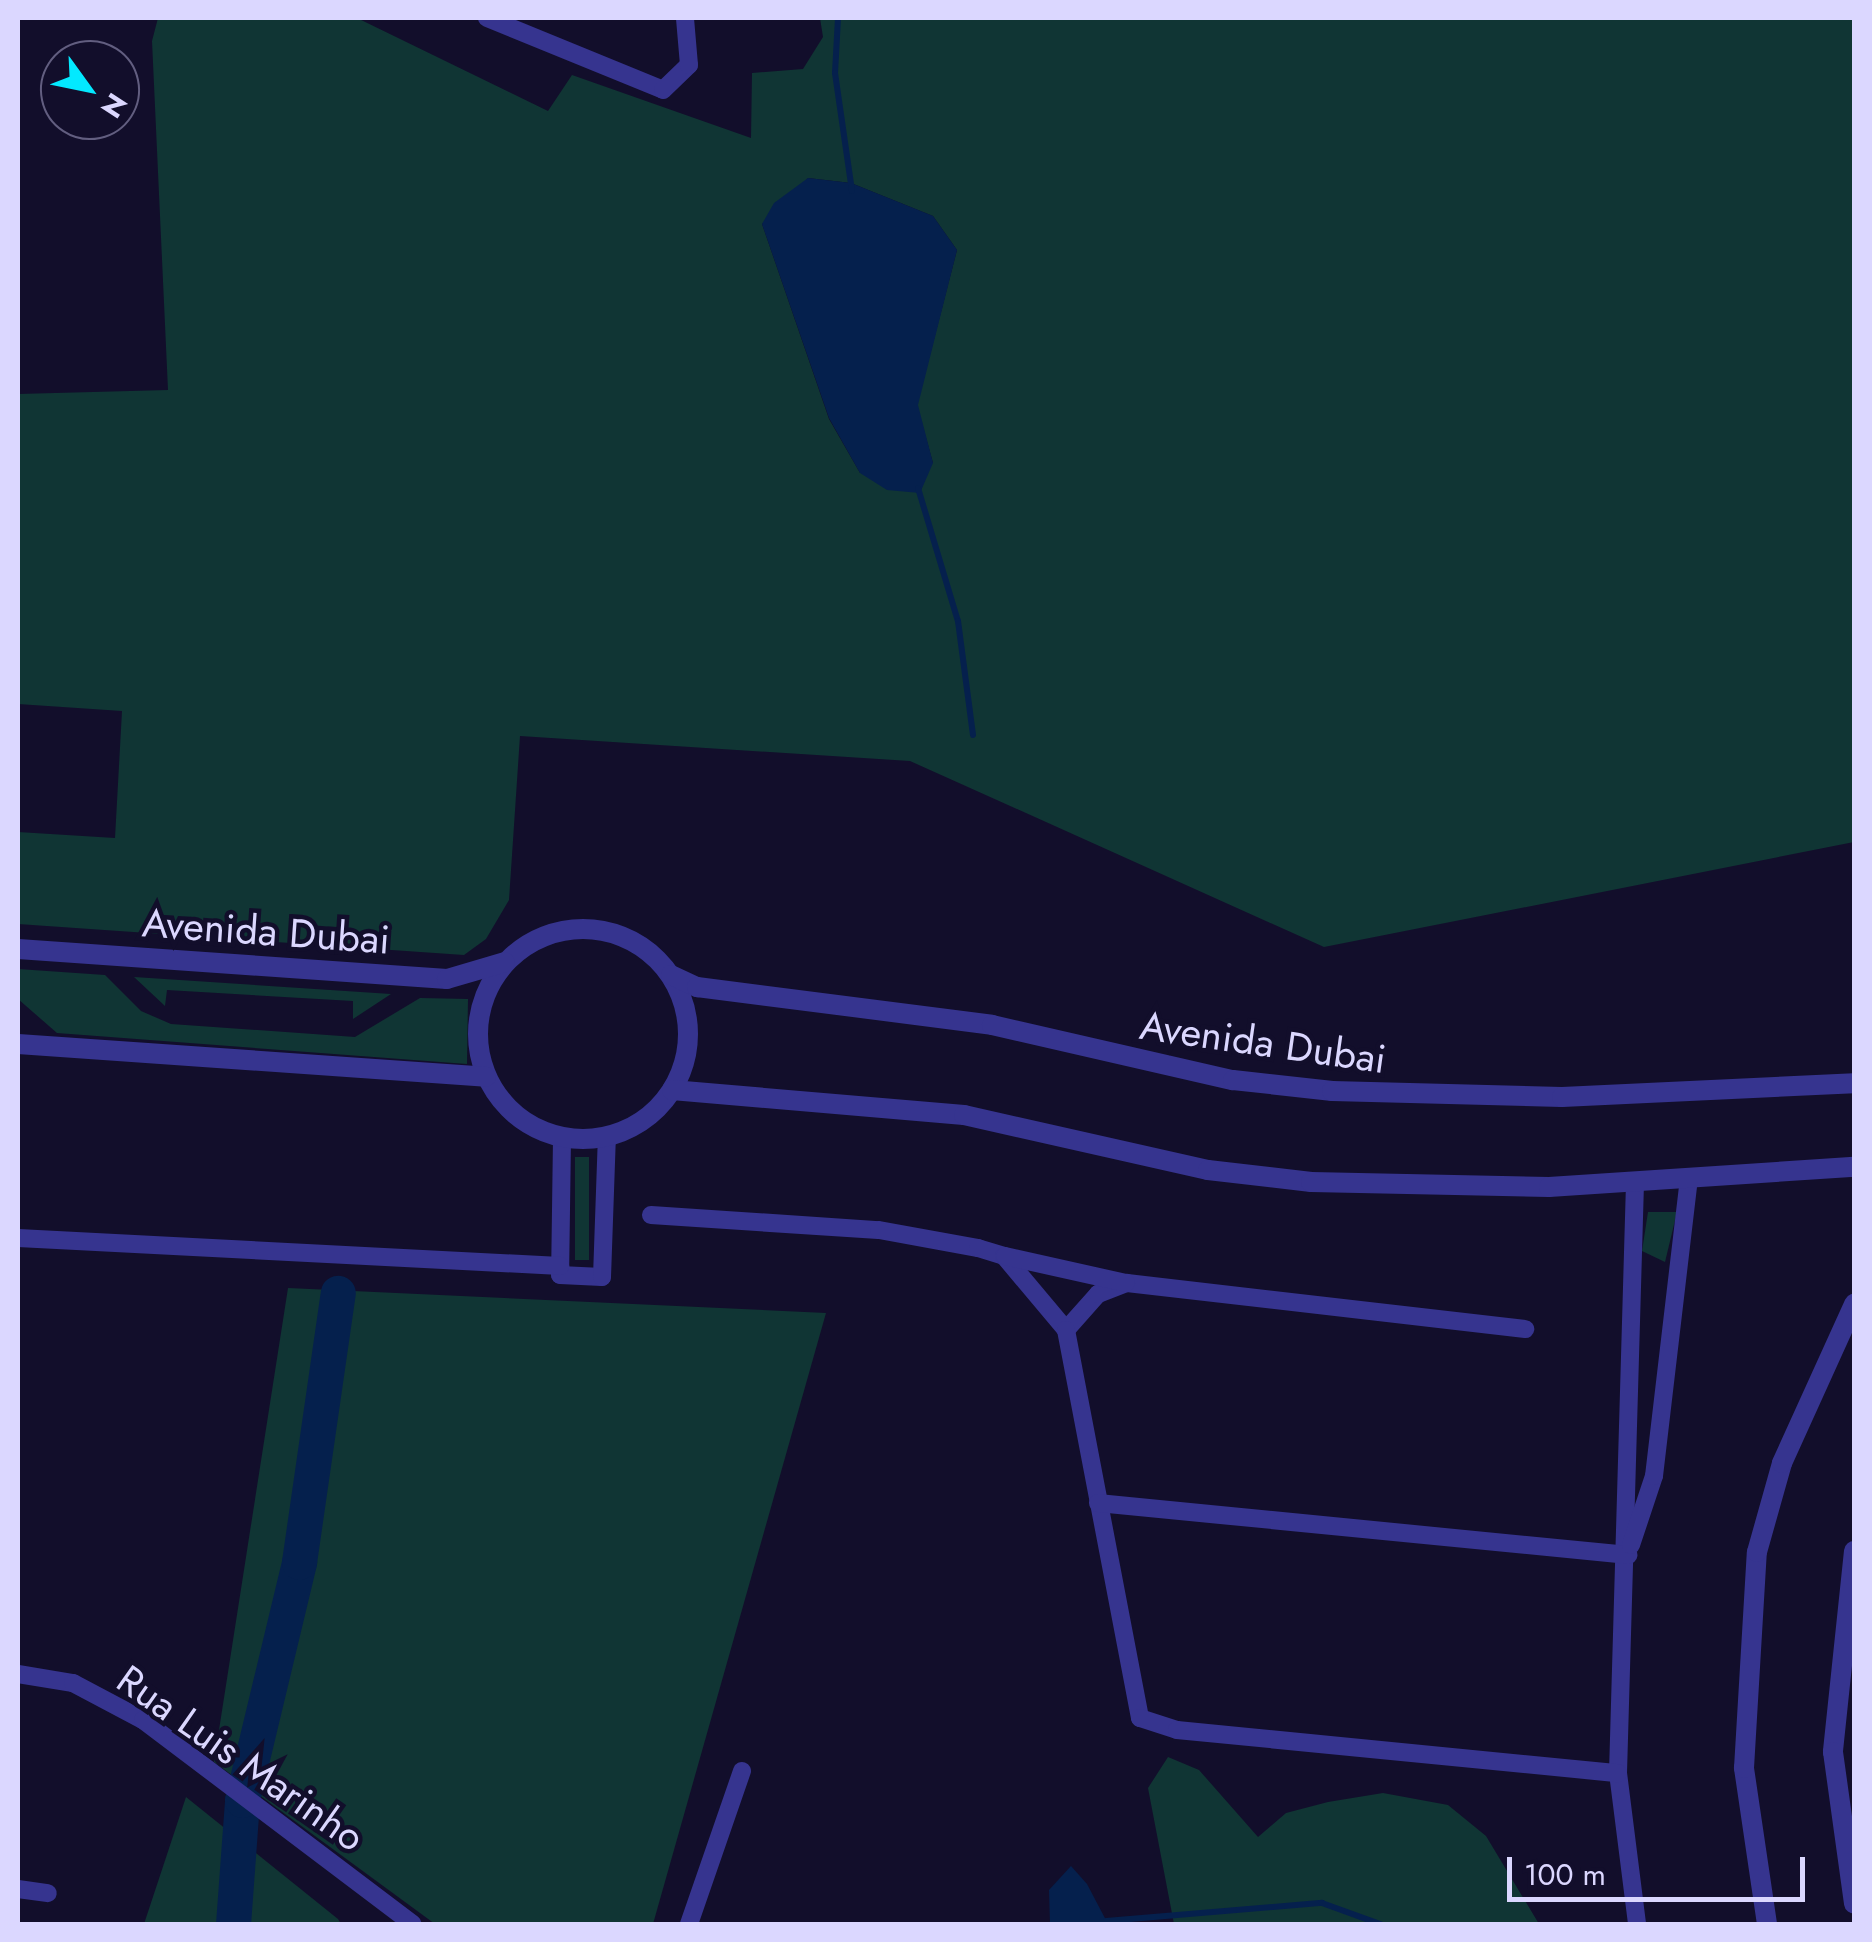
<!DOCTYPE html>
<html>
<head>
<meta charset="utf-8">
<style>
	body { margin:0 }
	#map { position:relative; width:1872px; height:1942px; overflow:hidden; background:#120e2b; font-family:Jost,sans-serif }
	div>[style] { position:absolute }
	.green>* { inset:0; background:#103534; transform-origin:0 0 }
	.water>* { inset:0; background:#05204d }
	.stream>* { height:6px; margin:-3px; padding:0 3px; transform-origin:3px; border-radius:3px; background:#05204d }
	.river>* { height:35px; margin:-17.5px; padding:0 17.5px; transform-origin:17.5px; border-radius:17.5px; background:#05204d }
	.minor>* { height:18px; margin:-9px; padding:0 9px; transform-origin:9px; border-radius:9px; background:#36348f }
	.tertiary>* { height:20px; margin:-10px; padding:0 10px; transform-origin:10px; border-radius:10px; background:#36348f }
	.tertiary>.ring { margin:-10px; padding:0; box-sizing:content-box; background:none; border:20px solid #36348f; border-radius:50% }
	span { translate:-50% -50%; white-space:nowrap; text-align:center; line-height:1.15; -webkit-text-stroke:9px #120e2b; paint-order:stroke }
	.street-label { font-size:40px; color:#dbd7ff }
	.frame { position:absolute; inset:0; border:20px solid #dbd7ff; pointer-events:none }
	.north { position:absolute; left:40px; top:40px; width:100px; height:100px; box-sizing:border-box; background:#120e2b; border:2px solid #625e80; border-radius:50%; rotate:123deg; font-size:28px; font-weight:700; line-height:40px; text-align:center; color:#dbd7ff }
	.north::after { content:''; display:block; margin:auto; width:35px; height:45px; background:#03e9ff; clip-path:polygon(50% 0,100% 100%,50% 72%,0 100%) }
	.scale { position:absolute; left:1507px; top:1857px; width:298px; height:45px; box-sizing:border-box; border:5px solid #dbd7ff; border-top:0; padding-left:12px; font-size:30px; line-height:35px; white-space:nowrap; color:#dbd7ff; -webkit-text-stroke:8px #120e2b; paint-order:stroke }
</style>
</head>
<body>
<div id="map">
	<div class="green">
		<i style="clip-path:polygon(evenodd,158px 18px,357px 18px,548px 111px,572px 75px,751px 138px,752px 73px,803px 69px,823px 37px,820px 18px,1854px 18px,1854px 842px,1324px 947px,910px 761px,520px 736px,509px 900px,486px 939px,464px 955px,18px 924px,18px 832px,115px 838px,122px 711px,18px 704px,18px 394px,168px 390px,152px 41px,158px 18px,808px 178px,851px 183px,933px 216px,957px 250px,917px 405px,933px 463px,860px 473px,829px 419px,762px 224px,808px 178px)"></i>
		<i style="clip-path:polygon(18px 969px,105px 975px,141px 1011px,171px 1024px,355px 1037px,420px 998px,468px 999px,467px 1064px,57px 1033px,18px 999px)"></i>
		<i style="clip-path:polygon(134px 977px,391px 994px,353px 1019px,353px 1001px,167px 990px,165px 1006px)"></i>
		<i style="left:575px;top:1157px;width:14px;height:103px"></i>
		<i style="clip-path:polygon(1648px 1212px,1677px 1212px,1665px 1262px,1642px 1251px)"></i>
		<i style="clip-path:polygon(288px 1288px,826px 1313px,653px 1924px,435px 1924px,214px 1762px)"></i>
		<i style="clip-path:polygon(1168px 1757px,1199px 1770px,1258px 1837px,1286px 1813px,1328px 1802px,1383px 1793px,1448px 1805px,1486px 1836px,1539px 1924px,1174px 1924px,1148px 1788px)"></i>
		<i style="clip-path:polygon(186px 1797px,338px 1919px,341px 1924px,144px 1924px)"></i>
	</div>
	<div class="water">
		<i style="clip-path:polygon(808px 178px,851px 183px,933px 216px,957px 250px,918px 405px,933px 463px,920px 493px,887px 490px,860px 473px,829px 418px,762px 224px,774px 203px)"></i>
		<i style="clip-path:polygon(1071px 1866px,1087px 1884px,1108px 1924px,1050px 1924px,1049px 1890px)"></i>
	</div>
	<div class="stream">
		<i style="left:838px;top:18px;width:55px;rotate:93.1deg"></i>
		<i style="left:835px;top:73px;width:119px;rotate:81.8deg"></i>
		<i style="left:918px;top:488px;width:139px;rotate:73.3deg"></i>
		<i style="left:958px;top:621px;width:115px;rotate:82.5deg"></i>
		<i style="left:1106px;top:1921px;width:217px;rotate:-4.8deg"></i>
		<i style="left:1322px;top:1903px;width:62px;rotate:19.9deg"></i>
	</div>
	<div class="river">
		<i style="left:233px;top:1924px;width:124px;rotate:-85.8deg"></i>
		<i style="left:242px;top:1800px;width:245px;rotate:-76.5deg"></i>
		<i style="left:299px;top:1562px;width:272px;rotate:-81.8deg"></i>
	</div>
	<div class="minor">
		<i style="left:487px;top:18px;width:190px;rotate:22.2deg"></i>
		<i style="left:663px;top:90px;width:36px;rotate:-44deg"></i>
		<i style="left:689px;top:65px;width:47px;rotate:-94.9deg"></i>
		<i style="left:562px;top:1138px;width:137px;rotate:90.8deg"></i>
		<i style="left:560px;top:1275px;width:42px;rotate:2.7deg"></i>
		<i style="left:602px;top:1277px;width:141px;rotate:-88deg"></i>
		<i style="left:1635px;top:1183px;width:590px;rotate:91.65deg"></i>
		<i style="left:1618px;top:1773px;width:152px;rotate:82.8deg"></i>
		<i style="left:651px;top:1215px;width:228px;rotate:3.8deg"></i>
		<i style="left:879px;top:1230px;width:101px;rotate:10.3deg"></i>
		<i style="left:978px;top:1248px;width:27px;rotate:17deg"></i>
		<i style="left:1004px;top:1256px;width:97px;rotate:50deg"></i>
		<i style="left:1066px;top:1330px;width:48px;rotate:-48.4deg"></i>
		<i style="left:1098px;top:1294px;width:31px;rotate:-21deg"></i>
		<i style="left:1127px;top:1283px;width:401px;rotate:6.6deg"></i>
		<i style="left:18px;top:1238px;width:543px;rotate:2.96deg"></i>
		<i style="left:1005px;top:1256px;width:124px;rotate:12.6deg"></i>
		<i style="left:1066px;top:1330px;width:395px;rotate:79.2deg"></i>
		<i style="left:1140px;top:1718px;width:39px;rotate:18deg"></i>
		<i style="left:1177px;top:1730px;width:443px;rotate:5.6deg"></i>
		<i style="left:1098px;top:1503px;width:533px;rotate:5.6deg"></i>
		<i style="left:1631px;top:1545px;width:73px;rotate:-71.6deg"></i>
		<i style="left:1654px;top:1476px;width:298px;rotate:-83.3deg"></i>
		<i style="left:18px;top:1674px;width:56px;rotate:9.3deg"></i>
		<i style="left:73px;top:1683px;width:79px;rotate:27.9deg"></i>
		<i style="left:143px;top:1720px;width:338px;rotate:37.1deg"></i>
		<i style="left:18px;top:1889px;width:30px;rotate:8deg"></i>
		<i style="left:689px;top:1924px;width:162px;rotate:-70.9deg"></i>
	</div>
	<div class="tertiary">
		<i class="ring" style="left:478px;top:929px;width:190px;height:190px"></i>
		<i style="left:18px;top:949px;width:430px;rotate:4deg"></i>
		<i style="left:447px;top:979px;width:60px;rotate:-16.3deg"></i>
		<i style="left:671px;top:975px;width:29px;rotate:25deg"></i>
		<i style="left:697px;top:987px;width:297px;rotate:7.3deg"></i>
		<i style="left:992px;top:1025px;width:247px;rotate:12.9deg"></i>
		<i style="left:1233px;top:1080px;width:100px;rotate:6.3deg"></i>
		<i style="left:1332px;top:1091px;width:230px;rotate:1.5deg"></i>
		<i style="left:1562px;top:1097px;width:292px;rotate:-2.7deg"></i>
		<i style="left:18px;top:1044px;width:469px;rotate:4deg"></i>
		<i style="left:672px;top:1090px;width:293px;rotate:4.9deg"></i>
		<i style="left:964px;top:1115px;width:250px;rotate:12.7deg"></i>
		<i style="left:1208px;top:1170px;width:104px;rotate:6.6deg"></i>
		<i style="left:1311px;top:1182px;width:238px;rotate:1.2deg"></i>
		<i style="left:1549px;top:1187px;width:306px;rotate:-3.8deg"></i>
		<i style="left:1854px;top:1551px;width:202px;rotate:96deg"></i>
		<i style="left:1833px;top:1752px;width:153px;rotate:82.1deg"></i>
		<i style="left:1767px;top:1924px;width:158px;rotate:-98.4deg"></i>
		<i style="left:1744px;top:1768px;width:216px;rotate:-86.6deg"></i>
		<i style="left:1757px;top:1552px;width:92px;rotate:-74.3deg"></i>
		<i style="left:1782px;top:1463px;width:175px;rotate:-65.6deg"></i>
	</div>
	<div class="street-label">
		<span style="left:266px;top:931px;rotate:4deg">Avenida Dubai</span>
		<span style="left:1263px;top:1042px;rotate:8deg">Avenida Dubai</span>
		<span style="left:241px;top:1758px;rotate:35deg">Rua Luis Marinho</span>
	</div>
	<div class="frame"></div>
	<div class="north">N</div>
	<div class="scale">100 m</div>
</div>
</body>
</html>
